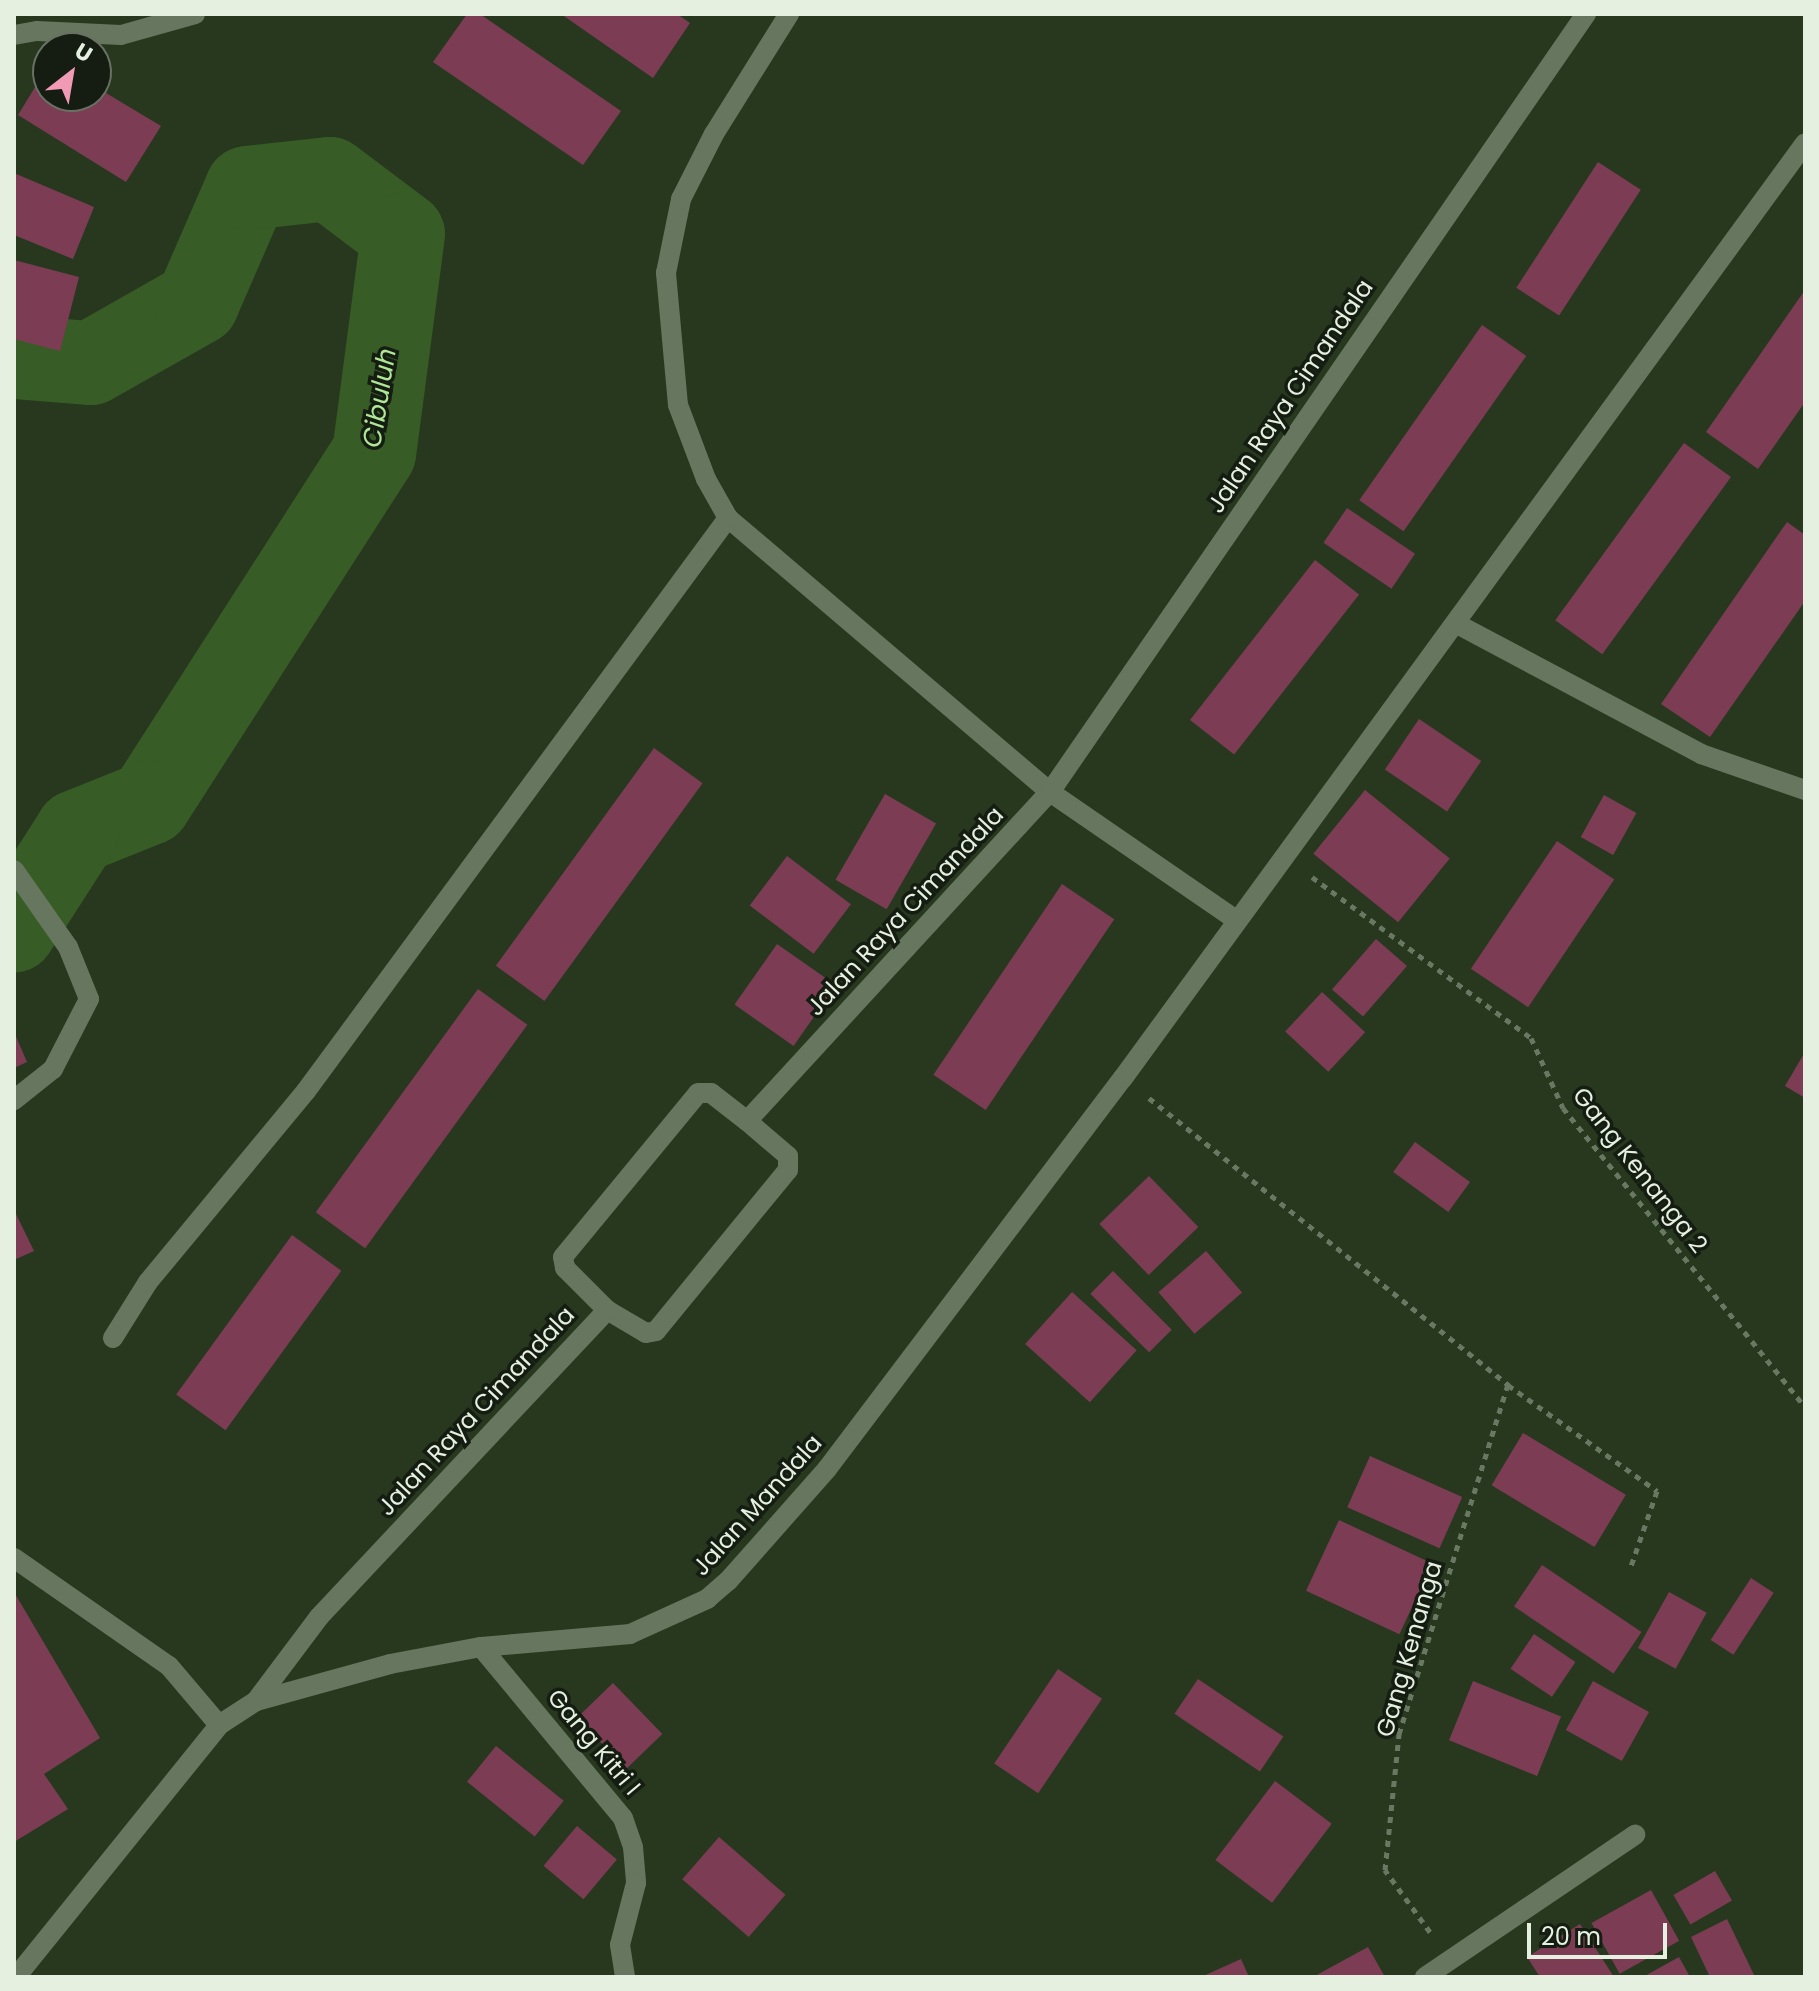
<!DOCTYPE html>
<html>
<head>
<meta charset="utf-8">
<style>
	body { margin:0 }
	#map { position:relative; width:1819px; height:1991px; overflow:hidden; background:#27381f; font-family:Poppins,sans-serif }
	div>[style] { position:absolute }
	.river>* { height:84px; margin:-42px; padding:0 42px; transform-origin:42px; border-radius:42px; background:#375c26 }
	.building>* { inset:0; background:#7c3d54; transform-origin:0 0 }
	.path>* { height:5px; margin-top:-2.5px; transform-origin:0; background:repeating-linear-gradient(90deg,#697862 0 6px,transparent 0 12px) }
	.service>* { height:20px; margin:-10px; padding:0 10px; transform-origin:10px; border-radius:10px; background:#66765f }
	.minor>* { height:20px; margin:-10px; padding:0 10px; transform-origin:10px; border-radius:10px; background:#66765f }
	.tertiary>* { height:20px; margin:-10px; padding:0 10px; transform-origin:10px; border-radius:10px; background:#66765f }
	span { translate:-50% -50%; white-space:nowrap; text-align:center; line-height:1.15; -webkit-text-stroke:7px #151d12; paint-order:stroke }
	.street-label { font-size:24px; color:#e5f0e0 }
	.water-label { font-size:26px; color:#afe797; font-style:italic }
	.frame { position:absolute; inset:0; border:16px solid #e5f0e0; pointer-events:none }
	.north { position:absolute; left:32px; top:32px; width:80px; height:80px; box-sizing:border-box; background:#151d12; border:2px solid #687164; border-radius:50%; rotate:31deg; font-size:22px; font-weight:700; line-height:32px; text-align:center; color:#e5f0e0 }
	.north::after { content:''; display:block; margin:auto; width:28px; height:36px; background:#f09ab6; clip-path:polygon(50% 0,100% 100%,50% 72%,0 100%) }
	.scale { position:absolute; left:1527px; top:1923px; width:140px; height:36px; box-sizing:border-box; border:4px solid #e5f0e0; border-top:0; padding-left:10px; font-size:24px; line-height:28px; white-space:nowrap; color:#e5f0e0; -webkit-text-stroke:6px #151d12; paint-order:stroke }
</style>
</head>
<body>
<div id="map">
	<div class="river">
		<i style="left:14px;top:357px;width:77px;rotate:4.5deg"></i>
		<i style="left:91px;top:363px;width:122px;rotate:-29.5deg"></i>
		<i style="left:197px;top:303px;width:125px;rotate:-66.5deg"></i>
		<i style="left:247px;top:188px;width:83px;rotate:-6.2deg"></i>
		<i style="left:330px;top:179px;width:91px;rotate:37deg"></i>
		<i style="left:403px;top:234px;width:221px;rotate:97.5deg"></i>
		<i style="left:374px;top:453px;width:416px;rotate:122.7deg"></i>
		<i style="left:149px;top:803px;width:78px;rotate:158.1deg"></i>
		<i style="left:77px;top:832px;width:117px;rotate:122.7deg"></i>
	</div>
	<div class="building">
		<i style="clip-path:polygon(467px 14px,480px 14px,621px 111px,583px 165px,433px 62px)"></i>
		<i style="clip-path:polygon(561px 14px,677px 14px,690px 23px,653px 78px)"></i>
		<i style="clip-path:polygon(48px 66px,48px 96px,96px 96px,96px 87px,161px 126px,126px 182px,18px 115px)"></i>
		<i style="left:1598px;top:162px;width:51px;height:150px;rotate:33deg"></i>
		<i style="clip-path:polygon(14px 173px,94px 207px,73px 259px,14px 235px)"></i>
		<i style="clip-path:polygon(14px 260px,79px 277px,60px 351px,14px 339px)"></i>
		<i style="clip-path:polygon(1805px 290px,1805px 402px,1758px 469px,1706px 432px)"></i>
		<i style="left:1482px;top:325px;width:54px;height:214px;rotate:35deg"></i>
		<i style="left:1684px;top:443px;width:58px;height:219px;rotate:36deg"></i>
		<i style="left:1347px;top:508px;width:82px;height:42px;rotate:34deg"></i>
		<i style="clip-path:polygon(1787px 522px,1805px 535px,1805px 601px,1710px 737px,1661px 704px)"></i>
		<i style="left:1315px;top:560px;width:56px;height:203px;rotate:38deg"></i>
		<i style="left:1419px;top:719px;width:75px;height:61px;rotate:34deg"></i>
		<i style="left:654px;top:748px;width:60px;height:269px;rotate:36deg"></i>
		<i style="left:1365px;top:790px;width:109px;height:82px;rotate:39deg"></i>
		<i style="left:885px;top:794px;width:59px;height:99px;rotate:30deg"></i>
		<i style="left:1604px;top:795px;width:37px;height:48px;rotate:29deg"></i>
		<i style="left:1557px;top:841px;width:69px;height:154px;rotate:34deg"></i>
		<i style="left:787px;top:856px;width:80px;height:62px;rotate:37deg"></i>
		<i style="left:1062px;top:884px;width:63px;height:230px;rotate:34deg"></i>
		<i style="left:1376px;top:939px;width:41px;height:67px;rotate:41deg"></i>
		<i style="left:777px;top:944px;width:72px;height:74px;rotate:35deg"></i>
		<i style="left:478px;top:989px;width:61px;height:276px;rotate:36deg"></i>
		<i style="left:1322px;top:992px;width:59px;height:54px;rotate:43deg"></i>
		<i style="clip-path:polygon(14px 1032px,27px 1062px,14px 1068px)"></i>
		<i style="clip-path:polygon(1805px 1052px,1805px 1098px,1785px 1086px)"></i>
		<i style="left:1415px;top:1142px;width:68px;height:37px;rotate:36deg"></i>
		<i style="left:1149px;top:1176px;width:71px;height:69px;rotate:46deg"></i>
		<i style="clip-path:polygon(14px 1210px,34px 1251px,14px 1260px)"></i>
		<i style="left:292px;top:1235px;width:61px;height:197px;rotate:36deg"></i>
		<i style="left:1206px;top:1251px;width:55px;height:63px;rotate:49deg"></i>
		<i style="left:1113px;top:1271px;width:83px;height:32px;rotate:45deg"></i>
		<i style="left:1072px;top:1292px;width:87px;height:70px;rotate:42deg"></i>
		<i style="left:1523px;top:1433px;width:120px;height:61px;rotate:31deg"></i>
		<i style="left:1370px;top:1456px;width:101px;height:56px;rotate:24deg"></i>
		<i style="left:1339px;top:1520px;width:103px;height:78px;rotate:25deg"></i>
		<i style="left:1542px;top:1565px;width:120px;height:50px;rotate:34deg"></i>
		<i style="left:1751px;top:1578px;width:27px;height:74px;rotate:33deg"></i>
		<i style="clip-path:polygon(14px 1592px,100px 1738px,44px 1774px,68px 1809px,14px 1842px)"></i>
		<i style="left:1669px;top:1592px;width:43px;height:64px;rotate:29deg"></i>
		<i style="left:1534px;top:1634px;width:50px;height:42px;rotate:34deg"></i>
		<i style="left:1058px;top:1669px;width:53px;height:114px;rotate:34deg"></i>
		<i style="left:1198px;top:1679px;width:103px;height:42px;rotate:34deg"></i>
		<i style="left:1473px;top:1681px;width:95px;height:64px;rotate:22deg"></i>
		<i style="left:1593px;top:1681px;width:64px;height:56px;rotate:29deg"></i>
		<i style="left:613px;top:1683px;width:71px;height:50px;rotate:46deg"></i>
		<i style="left:496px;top:1746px;width:87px;height:46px;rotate:39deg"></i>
		<i style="left:1275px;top:1781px;width:71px;height:99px;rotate:37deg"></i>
		<i style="left:577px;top:1826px;width:52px;height:52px;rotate:40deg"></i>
		<i style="left:719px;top:1837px;width:88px;height:56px;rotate:41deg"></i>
		<i style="left:1715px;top:1871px;width:34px;height:48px;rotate:60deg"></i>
		<i style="left:1651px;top:1890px;width:58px;height:68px;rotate:61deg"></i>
		<i style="clip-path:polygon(1727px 1919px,1755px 1977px,1710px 1977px,1691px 1937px)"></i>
		<i style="clip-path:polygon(1580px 1924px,1614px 1977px,1540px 1977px,1527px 1957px)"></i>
		<i style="clip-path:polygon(1368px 1947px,1385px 1977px,1313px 1977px)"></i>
		<i style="clip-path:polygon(1679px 1957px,1690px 1977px,1643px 1977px)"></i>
		<i style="clip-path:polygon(1241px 1959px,1249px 1977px,1201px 1977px)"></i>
	</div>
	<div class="path">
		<i style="left:1312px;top:877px;width:272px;rotate:36.3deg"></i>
		<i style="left:1531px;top:1038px;width:77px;rotate:65.4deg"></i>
		<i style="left:1563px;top:1108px;width:385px;rotate:51deg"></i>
		<i style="left:1149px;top:1098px;width:460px;rotate:38.6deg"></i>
		<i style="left:1508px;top:1385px;width:183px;rotate:35.4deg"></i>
		<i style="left:1657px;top:1491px;width:79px;rotate:109.1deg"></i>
		<i style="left:1430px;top:1932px;width:77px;rotate:-126deg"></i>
		<i style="left:1385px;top:1870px;width:137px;rotate:-84.1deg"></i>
		<i style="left:1399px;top:1734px;width:366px;rotate:-72.7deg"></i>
	</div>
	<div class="service">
		<i style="left:14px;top:870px;width:94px;rotate:55deg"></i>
		<i style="left:68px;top:947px;width:56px;rotate:68deg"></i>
		<i style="left:89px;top:999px;width:79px;rotate:117.2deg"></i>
		<i style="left:53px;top:1069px;width:50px;rotate:141.5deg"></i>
		<i style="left:14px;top:1558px;width:189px;rotate:34.9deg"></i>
		<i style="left:169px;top:1666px;width:77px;rotate:49.7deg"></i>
	</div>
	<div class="minor">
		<i style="left:14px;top:35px;width:23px;rotate:-10deg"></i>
		<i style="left:37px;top:31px;width:84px;rotate:2.7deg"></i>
		<i style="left:121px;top:35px;width:77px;rotate:-15.8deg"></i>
		<i style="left:728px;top:518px;width:423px;rotate:40.4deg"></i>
		<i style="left:1050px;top:792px;width:224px;rotate:34.5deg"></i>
		<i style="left:1457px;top:624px;width:276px;rotate:28deg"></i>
		<i style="left:1701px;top:754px;width:110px;rotate:19.1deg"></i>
		<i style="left:607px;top:1310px;width:45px;rotate:30.5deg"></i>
		<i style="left:646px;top:1333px;width:10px;rotate:-11deg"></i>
		<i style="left:656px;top:1331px;width:208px;rotate:-50.7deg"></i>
		<i style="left:788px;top:1170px;width:14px;rotate:-90deg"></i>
		<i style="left:788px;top:1156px;width:54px;rotate:-139.5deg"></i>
		<i style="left:113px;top:1338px;width:66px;rotate:-58deg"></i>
		<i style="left:148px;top:1282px;width:248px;rotate:-50.4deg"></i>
		<i style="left:306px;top:1091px;width:712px;rotate:-53.63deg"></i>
		<i style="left:728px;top:518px;width:45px;rotate:-119.4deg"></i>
		<i style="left:706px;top:479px;width:79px;rotate:-110.7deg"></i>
		<i style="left:678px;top:405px;width:133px;rotate:-95.2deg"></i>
		<i style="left:666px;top:273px;width:76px;rotate:-78.5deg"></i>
		<i style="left:681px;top:199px;width:73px;rotate:-63.1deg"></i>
		<i style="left:714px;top:134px;width:142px;rotate:-58deg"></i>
		<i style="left:481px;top:1647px;width:222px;rotate:50.3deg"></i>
		<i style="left:623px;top:1818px;width:31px;rotate:71deg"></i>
		<i style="left:633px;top:1847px;width:36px;rotate:85deg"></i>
		<i style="left:636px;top:1883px;width:64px;rotate:104.5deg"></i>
		<i style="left:620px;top:1945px;width:32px;rotate:81deg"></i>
		<i style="left:256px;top:1701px;width:105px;rotate:-53.1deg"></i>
		<i style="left:319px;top:1617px;width:421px;rotate:-46.8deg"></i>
		<i style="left:607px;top:1310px;width:59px;rotate:-135deg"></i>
		<i style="left:565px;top:1268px;width:11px;rotate:-100deg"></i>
		<i style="left:563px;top:1257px;width:212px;rotate:-50.5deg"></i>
		<i style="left:698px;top:1093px;width:13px"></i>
		<i style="left:711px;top:1093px;width:46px;rotate:37.9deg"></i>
		<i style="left:747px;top:1121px;width:447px;rotate:-47.4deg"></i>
		<i style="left:1050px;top:792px;width:945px;rotate:-55.44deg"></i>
		<i style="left:1425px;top:1977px;width:254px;rotate:-34.1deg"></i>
	</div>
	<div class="tertiary">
		<i style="left:16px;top:1977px;width:324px;rotate:-51.1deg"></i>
		<i style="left:219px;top:1725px;width:44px;rotate:-33deg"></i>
		<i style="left:256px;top:1701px;width:139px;rotate:-15.4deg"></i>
		<i style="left:390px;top:1664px;width:93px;rotate:-10.6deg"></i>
		<i style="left:481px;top:1647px;width:150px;rotate:-5deg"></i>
		<i style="left:630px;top:1634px;width:85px;rotate:-24.4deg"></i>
		<i style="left:707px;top:1599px;width:28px;rotate:-41deg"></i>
		<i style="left:728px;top:1581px;width:149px;rotate:-48.5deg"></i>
		<i style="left:827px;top:1469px;width:490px;rotate:-52.9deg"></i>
		<i style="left:1123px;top:1078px;width:1157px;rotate:-53.89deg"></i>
	</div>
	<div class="street-label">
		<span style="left:1290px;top:396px;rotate:-56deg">Jalan Raya Cimandala</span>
		<span style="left:905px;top:911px;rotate:-47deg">Jalan Raya Cimandala</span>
		<span style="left:1640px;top:1170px;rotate:52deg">Gang Kenanga 2</span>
		<span style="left:476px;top:1411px;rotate:-47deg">Jalan Raya Cimandala</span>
		<span style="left:757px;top:1505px;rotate:-48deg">Jalan Mandala</span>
		<span style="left:1409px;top:1649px;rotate:-74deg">Gang Kenanga</span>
		<span style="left:594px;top:1742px;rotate:50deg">Gang Kitri I</span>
	</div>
	<div class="water-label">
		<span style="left:380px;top:398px;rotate:-81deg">Cibuluh</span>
	</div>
	<div class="frame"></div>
	<div class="north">U</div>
	<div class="scale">20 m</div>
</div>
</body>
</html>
